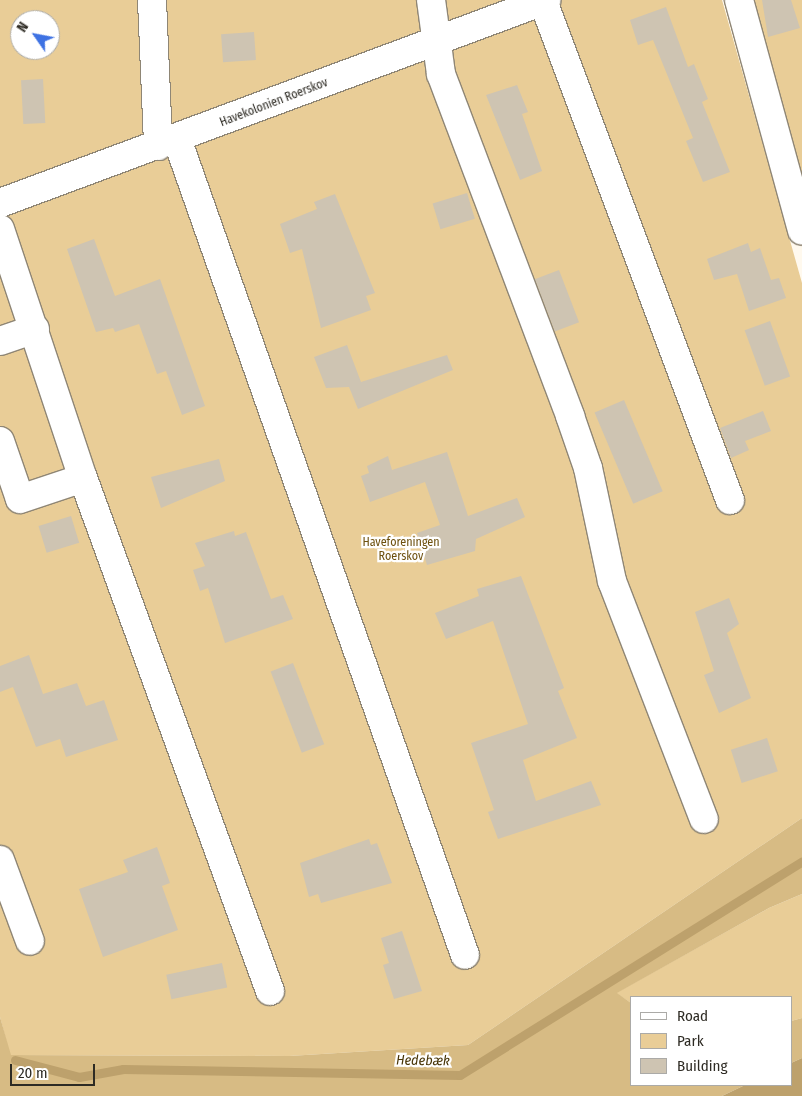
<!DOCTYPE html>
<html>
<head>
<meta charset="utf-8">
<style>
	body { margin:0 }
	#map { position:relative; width:802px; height:1096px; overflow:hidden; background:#fff9ee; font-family:"Fira Sans Condensed",sans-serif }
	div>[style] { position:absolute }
	.green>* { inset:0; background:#e9cd97 }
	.forest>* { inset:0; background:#d7bb84 }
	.water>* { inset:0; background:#bda16c }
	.stream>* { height:9px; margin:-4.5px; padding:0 4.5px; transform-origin:4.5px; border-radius:4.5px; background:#bda16c }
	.building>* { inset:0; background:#cec4b2; transform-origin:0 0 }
	.roads { filter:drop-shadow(1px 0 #8f8675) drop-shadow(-1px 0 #8f8675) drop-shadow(0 1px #8f8675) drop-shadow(0 -1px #8f8675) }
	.minor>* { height:28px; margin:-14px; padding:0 14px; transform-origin:14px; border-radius:14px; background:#fff }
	span { translate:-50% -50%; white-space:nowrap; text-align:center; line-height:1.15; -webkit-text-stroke:4.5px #fff; paint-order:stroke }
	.street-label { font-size:12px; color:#2e2b24 }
	.park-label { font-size:12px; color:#6e510f }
	.water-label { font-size:14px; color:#493608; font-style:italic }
	.legend { position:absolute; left:630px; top:996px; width:162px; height:90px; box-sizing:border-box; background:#fff; border:1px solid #abaaa7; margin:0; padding:6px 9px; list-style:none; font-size:15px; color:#2e2b24 }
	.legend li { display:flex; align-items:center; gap:10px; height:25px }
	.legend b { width:25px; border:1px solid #abaaa7 }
	.north { position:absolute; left:10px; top:10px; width:50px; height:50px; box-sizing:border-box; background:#fff; border:1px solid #abaaa7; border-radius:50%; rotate:303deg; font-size:14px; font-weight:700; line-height:20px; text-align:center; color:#2e2b24 }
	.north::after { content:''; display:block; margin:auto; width:18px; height:22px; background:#3e72e3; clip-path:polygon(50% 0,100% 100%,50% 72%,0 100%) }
	.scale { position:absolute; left:10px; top:1064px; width:85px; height:22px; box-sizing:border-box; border:2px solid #2e2b24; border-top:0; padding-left:6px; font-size:15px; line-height:18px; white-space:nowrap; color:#2e2b24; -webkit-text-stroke:4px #fff; paint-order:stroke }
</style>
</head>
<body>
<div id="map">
	<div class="green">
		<i style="clip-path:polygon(evenodd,0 0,722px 0,802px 283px,802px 818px,468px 1045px,289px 1056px,10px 1055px,0 1017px,0 0,20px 20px,50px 20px,50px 50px,20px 50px,20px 20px)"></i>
		<i style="clip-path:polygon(752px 0,802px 0,802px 182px)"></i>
		<i style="clip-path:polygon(802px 894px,802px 1018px,791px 1021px,791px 997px,631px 997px,631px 1003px,616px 993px,769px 908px)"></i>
	</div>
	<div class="forest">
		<i style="clip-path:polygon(802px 818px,802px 894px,769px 908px,617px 993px,631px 1003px,631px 1085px,745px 1085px,722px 1096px,0 1096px,0 1017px,11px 1055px,289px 1056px,468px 1045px)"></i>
		<i style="clip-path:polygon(802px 1018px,802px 1058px,791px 1063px,791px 1021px)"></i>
	</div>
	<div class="water">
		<i style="clip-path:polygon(802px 1058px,802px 1096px,722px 1096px,745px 1085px,791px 1085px,791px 1063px)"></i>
	</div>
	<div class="stream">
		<i style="left:15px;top:1060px;width:66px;rotate:14.9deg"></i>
		<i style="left:79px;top:1077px;width:45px;rotate:-10.3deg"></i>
		<i style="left:123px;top:1069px;width:337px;rotate:1deg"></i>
		<i style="left:460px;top:1075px;width:403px;rotate:-32deg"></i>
	</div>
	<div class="building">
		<i style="clip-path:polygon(762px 0,791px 0,800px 28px,768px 37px)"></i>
		<i style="clip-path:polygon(666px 7px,688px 67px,694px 64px,708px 99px,702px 102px,730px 172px,703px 182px,686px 141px,693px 138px,653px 40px,638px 45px,630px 20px)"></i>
		<i style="left:254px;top:32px;width:28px;height:33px;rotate:86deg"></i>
		<i style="left:43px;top:79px;width:44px;height:22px;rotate:87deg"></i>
		<i style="clip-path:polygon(517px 85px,528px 112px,522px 114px,542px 171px,520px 180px,486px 95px)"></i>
		<i style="left:467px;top:193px;width:27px;height:36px;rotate:73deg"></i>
		<i style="clip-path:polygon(335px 194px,375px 293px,366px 296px,371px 310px,321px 328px,302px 249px,290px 253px,280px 224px,317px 209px,314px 202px)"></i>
		<i style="clip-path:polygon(94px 239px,115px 296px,160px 279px,205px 406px,182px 415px,166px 371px,157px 374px,139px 324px,115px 332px,113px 328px,96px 332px,67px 249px)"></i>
		<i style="clip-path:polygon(748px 243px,751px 252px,760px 248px,771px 280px,779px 278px,786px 298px,749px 311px,737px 274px,714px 280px,707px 259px)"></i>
		<i style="left:559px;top:270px;width:56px;height:26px;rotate:69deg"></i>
		<i style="left:770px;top:321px;width:59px;height:27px;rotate:70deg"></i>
		<i style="clip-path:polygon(347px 345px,361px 382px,447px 355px,453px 370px,358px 409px,349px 387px,326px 388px,314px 357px)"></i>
		<i style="left:624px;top:400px;width:99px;height:32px;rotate:67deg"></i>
		<i style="clip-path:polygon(763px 411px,771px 431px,745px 441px,749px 450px,731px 458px,720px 428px)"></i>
		<i style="clip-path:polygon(447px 452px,468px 516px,517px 498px,525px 517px,476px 539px,475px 551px,427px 565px,417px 533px,440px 525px,425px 482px,370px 502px,361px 476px,369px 473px,367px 466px,388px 456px,392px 470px)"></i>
		<i style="clip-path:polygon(219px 459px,225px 481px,161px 508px,151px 477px)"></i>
		<i style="left:71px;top:516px;width:28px;height:34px;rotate:73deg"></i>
		<i style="clip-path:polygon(234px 531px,235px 536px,246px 532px,271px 599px,283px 595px,293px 619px,225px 643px,208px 588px,200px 591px,193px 570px,205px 566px,195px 543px)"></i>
		<i style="clip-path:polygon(521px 576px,564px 688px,558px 691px,577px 738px,523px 760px,536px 801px,591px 781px,601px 805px,498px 839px,488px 812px,494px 810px,471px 743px,528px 724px,493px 621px,446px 639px,435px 613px,479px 596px,477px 589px)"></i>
		<i style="clip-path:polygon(729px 598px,739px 624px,727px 633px,751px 698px,719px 713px,704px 675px,714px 671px,695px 612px)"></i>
		<i style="clip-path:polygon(29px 655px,43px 694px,77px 683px,86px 706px,104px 700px,118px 740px,66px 757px,60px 739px,36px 747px,13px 687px,0 692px,0 666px)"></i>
		<i style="left:293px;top:663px;width:87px;height:24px;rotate:69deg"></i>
		<i style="left:767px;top:738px;width:35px;height:38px;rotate:72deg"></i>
		<i style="clip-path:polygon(369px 839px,371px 845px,377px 843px,392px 883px,321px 903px,318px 894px,309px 897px,300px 863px)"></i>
		<i style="clip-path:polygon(157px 847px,170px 883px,162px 886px,178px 930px,103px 957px,79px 889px,128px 872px,123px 860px)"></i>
		<i style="clip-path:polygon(402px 931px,422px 991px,394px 999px,383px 965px,389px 963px,381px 938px)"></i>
		<i style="left:222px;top:963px;width:25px;height:57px;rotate:78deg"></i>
	</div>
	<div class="roads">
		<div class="minor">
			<i style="left:152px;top:0;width:146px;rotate:87.6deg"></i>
			<i style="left:431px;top:0;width:75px;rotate:82.3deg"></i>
			<i style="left:441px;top:74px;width:366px;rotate:69.3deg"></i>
			<i style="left:570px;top:416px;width:55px;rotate:70.9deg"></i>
			<i style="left:588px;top:468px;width:116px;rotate:78deg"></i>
			<i style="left:612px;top:581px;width:255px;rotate:68.9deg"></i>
			<i style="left:739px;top:0;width:239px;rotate:74.7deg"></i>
			<i style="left:543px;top:1px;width:533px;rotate:69.46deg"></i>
			<i style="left:177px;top:139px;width:865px;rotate:70.56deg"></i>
			<i style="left:0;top:203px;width:583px;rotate:-20.39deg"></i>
			<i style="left:0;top:229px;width:262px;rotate:71.6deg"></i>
			<i style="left:83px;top:478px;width:546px;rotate:69.97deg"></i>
			<i style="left:0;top:341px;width:37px;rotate:-19deg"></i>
			<i style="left:0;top:441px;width:61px;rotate:71deg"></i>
			<i style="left:20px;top:499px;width:66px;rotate:-18.4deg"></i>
			<i style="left:0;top:860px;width:86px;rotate:69.7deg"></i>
		</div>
	</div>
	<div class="street-label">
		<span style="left:274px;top:103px;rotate:-21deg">Havekolonien Roerskov</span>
	</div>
	<div class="park-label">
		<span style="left:401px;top:550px">Haveforeningen<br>Roerskov</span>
	</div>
	<div class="water-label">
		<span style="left:423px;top:1061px;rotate:1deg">Hedebæk</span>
	</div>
	<ul class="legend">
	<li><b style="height:6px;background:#fff"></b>Road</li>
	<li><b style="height:14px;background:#e9cd97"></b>Park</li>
	<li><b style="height:14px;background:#cec4b2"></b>Building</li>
	</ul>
	<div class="north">N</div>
	<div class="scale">20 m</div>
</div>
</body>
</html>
